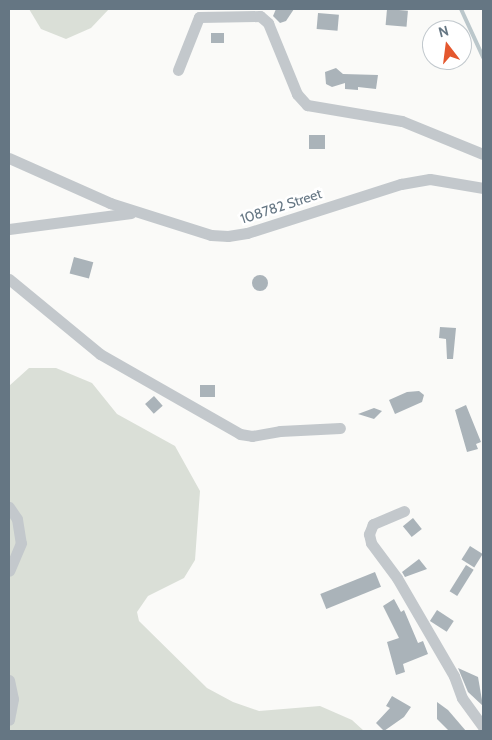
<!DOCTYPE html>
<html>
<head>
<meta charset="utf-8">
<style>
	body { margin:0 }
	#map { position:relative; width:492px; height:740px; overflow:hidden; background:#fafaf8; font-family:Cabin,sans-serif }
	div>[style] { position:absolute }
	.green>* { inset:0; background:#dadfd7 }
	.stream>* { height:4px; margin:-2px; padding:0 2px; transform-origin:2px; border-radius:2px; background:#bbc7cb }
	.building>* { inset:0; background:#aab3b9; transform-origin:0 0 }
	.round { border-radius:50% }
	.minor>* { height:11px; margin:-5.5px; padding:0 5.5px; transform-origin:5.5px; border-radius:5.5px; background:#c3c8cc }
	span { translate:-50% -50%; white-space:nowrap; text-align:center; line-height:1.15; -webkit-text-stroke:5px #fff; paint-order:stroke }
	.street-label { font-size:14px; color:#657683 }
	.frame { position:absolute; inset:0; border:10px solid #657683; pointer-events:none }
	.north { position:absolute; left:422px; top:20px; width:50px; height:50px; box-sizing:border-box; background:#fff; border:1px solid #c1c8cd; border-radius:50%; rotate:345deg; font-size:14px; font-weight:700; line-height:20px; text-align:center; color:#657683 }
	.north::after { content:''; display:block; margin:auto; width:18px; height:22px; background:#e4572e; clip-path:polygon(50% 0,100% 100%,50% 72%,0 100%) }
</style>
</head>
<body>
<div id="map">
	<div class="green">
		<i style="clip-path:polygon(29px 9px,109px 9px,91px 28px,66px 39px,41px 29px)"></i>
		<i style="clip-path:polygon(29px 368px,56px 368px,92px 383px,117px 414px,175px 446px,200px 491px,195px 560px,184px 578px,148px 596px,137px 612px,139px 621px,207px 688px,233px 702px,259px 711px,320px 706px,352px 720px,364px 731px,9px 731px,9px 386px)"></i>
	</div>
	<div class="stream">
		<i style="left:461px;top:9px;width:53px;rotate:65.4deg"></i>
	</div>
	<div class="building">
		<i style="clip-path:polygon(276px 9px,294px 9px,286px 21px,280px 23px,273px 16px)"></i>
		<i style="left:387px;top:9px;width:21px;height:16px;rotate:5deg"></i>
		<i style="left:318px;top:13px;width:21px;height:16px;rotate:5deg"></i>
		<i style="left:211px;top:33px;width:13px;height:10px"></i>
		<i style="clip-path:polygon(336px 68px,343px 74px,378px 75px,376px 89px,358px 87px,358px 90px,345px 89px,345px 83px,332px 87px,326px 84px,325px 72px)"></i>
		<i style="left:309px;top:135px;width:16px;height:14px"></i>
		<i style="left:74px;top:257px;width:20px;height:17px;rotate:15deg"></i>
		<i class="round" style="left:252px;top:275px;width:16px;height:16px"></i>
		<i style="clip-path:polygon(440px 327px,456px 328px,453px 359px,447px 359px,446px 339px,439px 338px)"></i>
		<i style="left:215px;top:385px;width:12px;height:15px;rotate:90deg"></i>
		<i style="clip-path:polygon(419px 391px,424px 395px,422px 402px,395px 414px,389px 400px,407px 392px)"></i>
		<i style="left:154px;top:396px;width:13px;height:12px;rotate:48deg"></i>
		<i style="clip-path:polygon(466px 405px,481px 442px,476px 444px,478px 449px,467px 452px,455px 410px)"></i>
		<i style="clip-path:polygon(374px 408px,382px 411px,374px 419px,358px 414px)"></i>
		<i style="left:413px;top:518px;width:14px;height:13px;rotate:51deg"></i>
		<i style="left:470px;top:546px;width:15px;height:16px;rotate:32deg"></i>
		<i style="clip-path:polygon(419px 559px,427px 569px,405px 577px,402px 572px)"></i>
		<i style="left:466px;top:565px;width:9px;height:31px;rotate:32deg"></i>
		<i style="left:375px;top:572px;width:16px;height:59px;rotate:68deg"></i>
		<i style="clip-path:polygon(394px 599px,401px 612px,404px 610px,418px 643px,423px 641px,428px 654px,403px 664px,405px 672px,396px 675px,387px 642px,399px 638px,383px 606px)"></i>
		<i style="left:437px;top:610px;width:20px;height:13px;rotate:33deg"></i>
		<i style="clip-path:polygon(458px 668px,478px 677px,483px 706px,468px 692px)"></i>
		<i style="clip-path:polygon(392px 696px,411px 707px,404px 717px,384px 731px,376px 723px,390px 708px,386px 706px)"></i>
		<i style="clip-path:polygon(437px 702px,448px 710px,466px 731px,449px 731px,437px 719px)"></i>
	</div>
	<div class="minor">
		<i style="left:178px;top:70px;width:57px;rotate:-68.4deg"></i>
		<i style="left:199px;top:17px;width:61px;rotate:-0.9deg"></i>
		<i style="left:260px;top:16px;width:11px;rotate:41deg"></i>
		<i style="left:268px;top:23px;width:77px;rotate:67.8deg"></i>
		<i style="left:297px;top:94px;width:15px;rotate:48deg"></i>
		<i style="left:307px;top:105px;width:96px;rotate:9.6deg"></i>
		<i style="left:402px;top:121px;width:87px;rotate:22.2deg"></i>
		<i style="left:9px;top:158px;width:111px;rotate:24deg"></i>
		<i style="left:110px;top:203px;width:106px;rotate:17.6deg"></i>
		<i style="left:211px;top:235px;width:17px;rotate:3deg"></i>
		<i style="left:228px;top:236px;width:19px;rotate:-9deg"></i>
		<i style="left:247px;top:233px;width:162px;rotate:-17.7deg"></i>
		<i style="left:401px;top:184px;width:29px;rotate:-10deg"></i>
		<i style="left:430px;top:179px;width:54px;rotate:9.6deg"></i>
		<i style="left:9px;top:229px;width:123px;rotate:-7.5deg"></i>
		<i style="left:9px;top:279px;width:118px;rotate:39.5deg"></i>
		<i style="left:100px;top:354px;width:161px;rotate:29.7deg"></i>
		<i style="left:240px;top:434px;width:12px;rotate:9deg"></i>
		<i style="left:252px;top:436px;width:28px;rotate:-10deg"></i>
		<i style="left:280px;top:431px;width:60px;rotate:-2.9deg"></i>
		<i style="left:9px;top:507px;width:14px;rotate:56deg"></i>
		<i style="left:17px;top:519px;width:24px;rotate:81deg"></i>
		<i style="left:21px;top:543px;width:30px;rotate:113deg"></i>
		<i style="left:404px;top:511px;width:34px;rotate:157deg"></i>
		<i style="left:373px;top:524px;width:11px;rotate:112deg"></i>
		<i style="left:369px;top:534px;width:9px;rotate:77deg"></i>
		<i style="left:371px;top:543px;width:44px;rotate:53.4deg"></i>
		<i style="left:397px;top:578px;width:113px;rotate:59.8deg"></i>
		<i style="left:454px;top:676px;width:23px;rotate:70deg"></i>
		<i style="left:462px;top:698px;width:36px;rotate:54deg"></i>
		<i style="left:9px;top:680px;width:19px;rotate:78deg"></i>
		<i style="left:13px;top:699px;width:21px;rotate:101deg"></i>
	</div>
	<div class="street-label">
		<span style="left:281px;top:206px;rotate:-18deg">108782 Street</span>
	</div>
	<div class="frame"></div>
	<div class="north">N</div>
</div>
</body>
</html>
